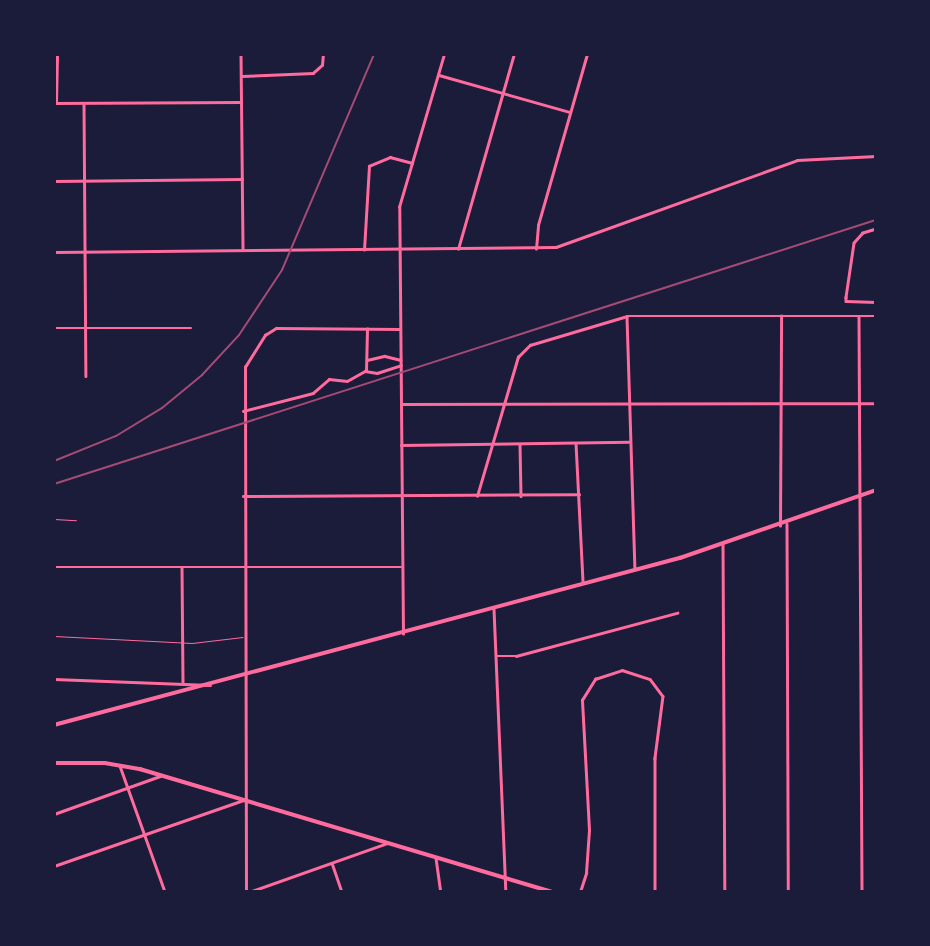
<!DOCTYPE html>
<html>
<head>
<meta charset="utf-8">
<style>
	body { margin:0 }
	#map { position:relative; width:930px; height:946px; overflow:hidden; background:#1b1b3a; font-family:"Sofia Sans Condensed",sans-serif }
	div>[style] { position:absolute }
	.service>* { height:1px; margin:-0.5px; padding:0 0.5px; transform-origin:0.5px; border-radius:0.5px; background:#ff6b9d }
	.minor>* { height:2.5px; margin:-1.25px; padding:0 1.25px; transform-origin:1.25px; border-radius:1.25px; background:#ff6b9d }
	.tertiary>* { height:2.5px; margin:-1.25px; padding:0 1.25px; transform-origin:1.25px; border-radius:1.25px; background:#ff6b9d }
	.secondary>* { height:3.5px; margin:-1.75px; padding:0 1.75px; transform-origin:1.75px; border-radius:1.75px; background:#ff6b9d }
	.primary>* { height:3.5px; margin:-1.75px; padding:0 1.75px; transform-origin:1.75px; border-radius:1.75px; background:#ff6b9d }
	.rail>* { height:2px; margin:-1px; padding:0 1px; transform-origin:1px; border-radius:1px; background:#a44b75 }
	span { translate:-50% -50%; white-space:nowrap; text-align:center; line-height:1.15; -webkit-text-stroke:5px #1b1b3a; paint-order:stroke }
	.frame { position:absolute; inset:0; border:56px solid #1b1b3a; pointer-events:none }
</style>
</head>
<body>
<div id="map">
	<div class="service">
		<i style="left:54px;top:519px;width:22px;rotate:3deg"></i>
		<i style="left:54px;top:636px;width:138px;rotate:2.9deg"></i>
		<i style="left:192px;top:643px;width:51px;rotate:-6.7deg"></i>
	</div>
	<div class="minor">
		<i style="left:241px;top:54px;width:196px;rotate:89.4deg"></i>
		<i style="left:439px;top:75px;width:136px;rotate:15.8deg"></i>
		<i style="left:242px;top:76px;width:71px;rotate:-2.4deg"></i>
		<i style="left:313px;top:73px;width:12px;rotate:-42deg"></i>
		<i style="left:322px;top:65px;width:11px;rotate:-85deg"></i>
		<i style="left:54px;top:103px;width:187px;rotate:-0.3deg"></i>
		<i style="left:56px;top:103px;width:49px;rotate:-88.8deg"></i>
		<i style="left:84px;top:103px;width:273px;rotate:89.6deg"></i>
		<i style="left:54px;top:181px;width:188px;rotate:-0.6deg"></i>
		<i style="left:876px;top:229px;width:14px;rotate:163deg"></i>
		<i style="left:863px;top:233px;width:13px;rotate:132deg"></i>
		<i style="left:854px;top:243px;width:55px;rotate:98.4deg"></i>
		<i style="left:846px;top:297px;width:4px;rotate:90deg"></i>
		<i style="left:846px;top:301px;width:30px;rotate:2deg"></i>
		<i style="left:458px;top:249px;width:203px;rotate:-74deg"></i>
		<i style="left:536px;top:249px;width:24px;rotate:-85deg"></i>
		<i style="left:538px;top:225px;width:178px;rotate:-74deg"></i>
		<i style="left:364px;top:250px;width:84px;rotate:-86.6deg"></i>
		<i style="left:369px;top:166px;width:23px;rotate:-23deg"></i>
		<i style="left:390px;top:157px;width:23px;rotate:15deg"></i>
		<i style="left:859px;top:316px;width:576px;rotate:89.7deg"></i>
		<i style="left:627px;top:317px;width:252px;rotate:88.2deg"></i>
		<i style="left:54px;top:328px;width:137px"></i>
		<i style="left:367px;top:360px;width:18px;rotate:-13deg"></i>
		<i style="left:385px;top:356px;width:16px;rotate:14deg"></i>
		<i style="left:366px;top:371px;width:42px;rotate:-88.6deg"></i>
		<i style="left:401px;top:404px;width:475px;rotate:-0.1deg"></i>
		<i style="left:243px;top:411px;width:72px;rotate:-14.4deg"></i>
		<i style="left:313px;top:393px;width:21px;rotate:-41deg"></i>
		<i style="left:329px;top:379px;width:18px;rotate:6deg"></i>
		<i style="left:347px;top:381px;width:21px;rotate:-29deg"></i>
		<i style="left:365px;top:371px;width:12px;rotate:9deg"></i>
		<i style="left:377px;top:373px;width:25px;rotate:-18deg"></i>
		<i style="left:576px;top:443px;width:140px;rotate:87.1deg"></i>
		<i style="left:520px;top:444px;width:52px;rotate:88.9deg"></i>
		<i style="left:401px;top:445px;width:228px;rotate:-0.8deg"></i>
		<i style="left:243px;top:496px;width:336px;rotate:-0.3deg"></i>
		<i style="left:477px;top:496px;width:145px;rotate:-73.6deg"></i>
		<i style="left:518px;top:357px;width:17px;rotate:-45deg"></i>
		<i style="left:530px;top:345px;width:101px;rotate:-16.6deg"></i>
		<i style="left:627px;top:316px;width:249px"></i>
		<i style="left:787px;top:524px;width:368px;rotate:89.8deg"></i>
		<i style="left:780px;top:526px;width:210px;rotate:-89.7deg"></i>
		<i style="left:723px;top:544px;width:348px;rotate:89.7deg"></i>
		<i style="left:54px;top:567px;width:347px"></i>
		<i style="left:182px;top:567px;width:115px;rotate:89.5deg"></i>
		<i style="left:494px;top:609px;width:283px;rotate:87.6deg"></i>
		<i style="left:403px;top:634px;width:427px;rotate:-90.5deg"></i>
		<i style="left:399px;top:207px;width:159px;rotate:-73.6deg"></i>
		<i style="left:497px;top:656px;width:19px"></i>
		<i style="left:516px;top:656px;width:167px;rotate:-15deg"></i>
		<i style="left:54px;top:679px;width:156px;rotate:2.2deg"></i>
		<i style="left:120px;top:766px;width:134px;rotate:70.3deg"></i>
		<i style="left:54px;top:814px;width:113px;rotate:-19.7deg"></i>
		<i style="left:436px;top:858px;width:34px;rotate:82deg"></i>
		<i style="left:332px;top:863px;width:31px;rotate:71deg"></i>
		<i style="left:54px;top:866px;width:201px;rotate:-19.2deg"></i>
		<i style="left:246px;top:892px;width:525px;rotate:-90.11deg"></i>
		<i style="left:245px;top:367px;width:38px;rotate:-58deg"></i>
		<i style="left:265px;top:335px;width:13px;rotate:-32deg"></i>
		<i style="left:276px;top:328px;width:124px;rotate:0.5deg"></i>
		<i style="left:249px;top:892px;width:146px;rotate:-19.5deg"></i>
		<i style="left:580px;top:892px;width:20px;rotate:-72deg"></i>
		<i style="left:586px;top:873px;width:43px;rotate:-86deg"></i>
		<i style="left:589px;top:830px;width:130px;rotate:-93.1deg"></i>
		<i style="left:582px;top:700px;width:25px;rotate:-58deg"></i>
		<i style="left:595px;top:679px;width:28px;rotate:-18deg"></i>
		<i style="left:622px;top:670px;width:29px;rotate:18deg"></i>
		<i style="left:650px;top:679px;width:21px;rotate:53deg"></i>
		<i style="left:663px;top:696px;width:63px;rotate:97.4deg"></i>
		<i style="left:655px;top:758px;width:134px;rotate:90deg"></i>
	</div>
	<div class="tertiary">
		<i style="left:54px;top:252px;width:502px;rotate:-0.57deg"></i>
		<i style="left:556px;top:247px;width:256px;rotate:-19.8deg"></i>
		<i style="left:797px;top:160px;width:79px;rotate:-2.9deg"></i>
	</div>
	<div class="secondary">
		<i style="left:54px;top:725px;width:648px;rotate:-14.94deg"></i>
		<i style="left:680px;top:558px;width:207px;rotate:-19.1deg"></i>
	</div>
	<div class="primary">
		<i style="left:54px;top:763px;width:51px"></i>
		<i style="left:105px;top:763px;width:36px;rotate:10deg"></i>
		<i style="left:140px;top:769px;width:430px;rotate:16.6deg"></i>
	</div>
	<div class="rail">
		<i style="left:54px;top:461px;width:67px;rotate:-22deg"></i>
		<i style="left:116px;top:436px;width:54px;rotate:-31.3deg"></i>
		<i style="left:162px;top:408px;width:52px;rotate:-39.5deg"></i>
		<i style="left:202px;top:375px;width:54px;rotate:-47.2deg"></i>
		<i style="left:239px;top:335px;width:78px;rotate:-56.5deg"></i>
		<i style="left:282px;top:270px;width:235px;rotate:-66.9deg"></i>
		<i style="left:54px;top:484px;width:863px;rotate:-17.81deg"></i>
	</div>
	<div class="frame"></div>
</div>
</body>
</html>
